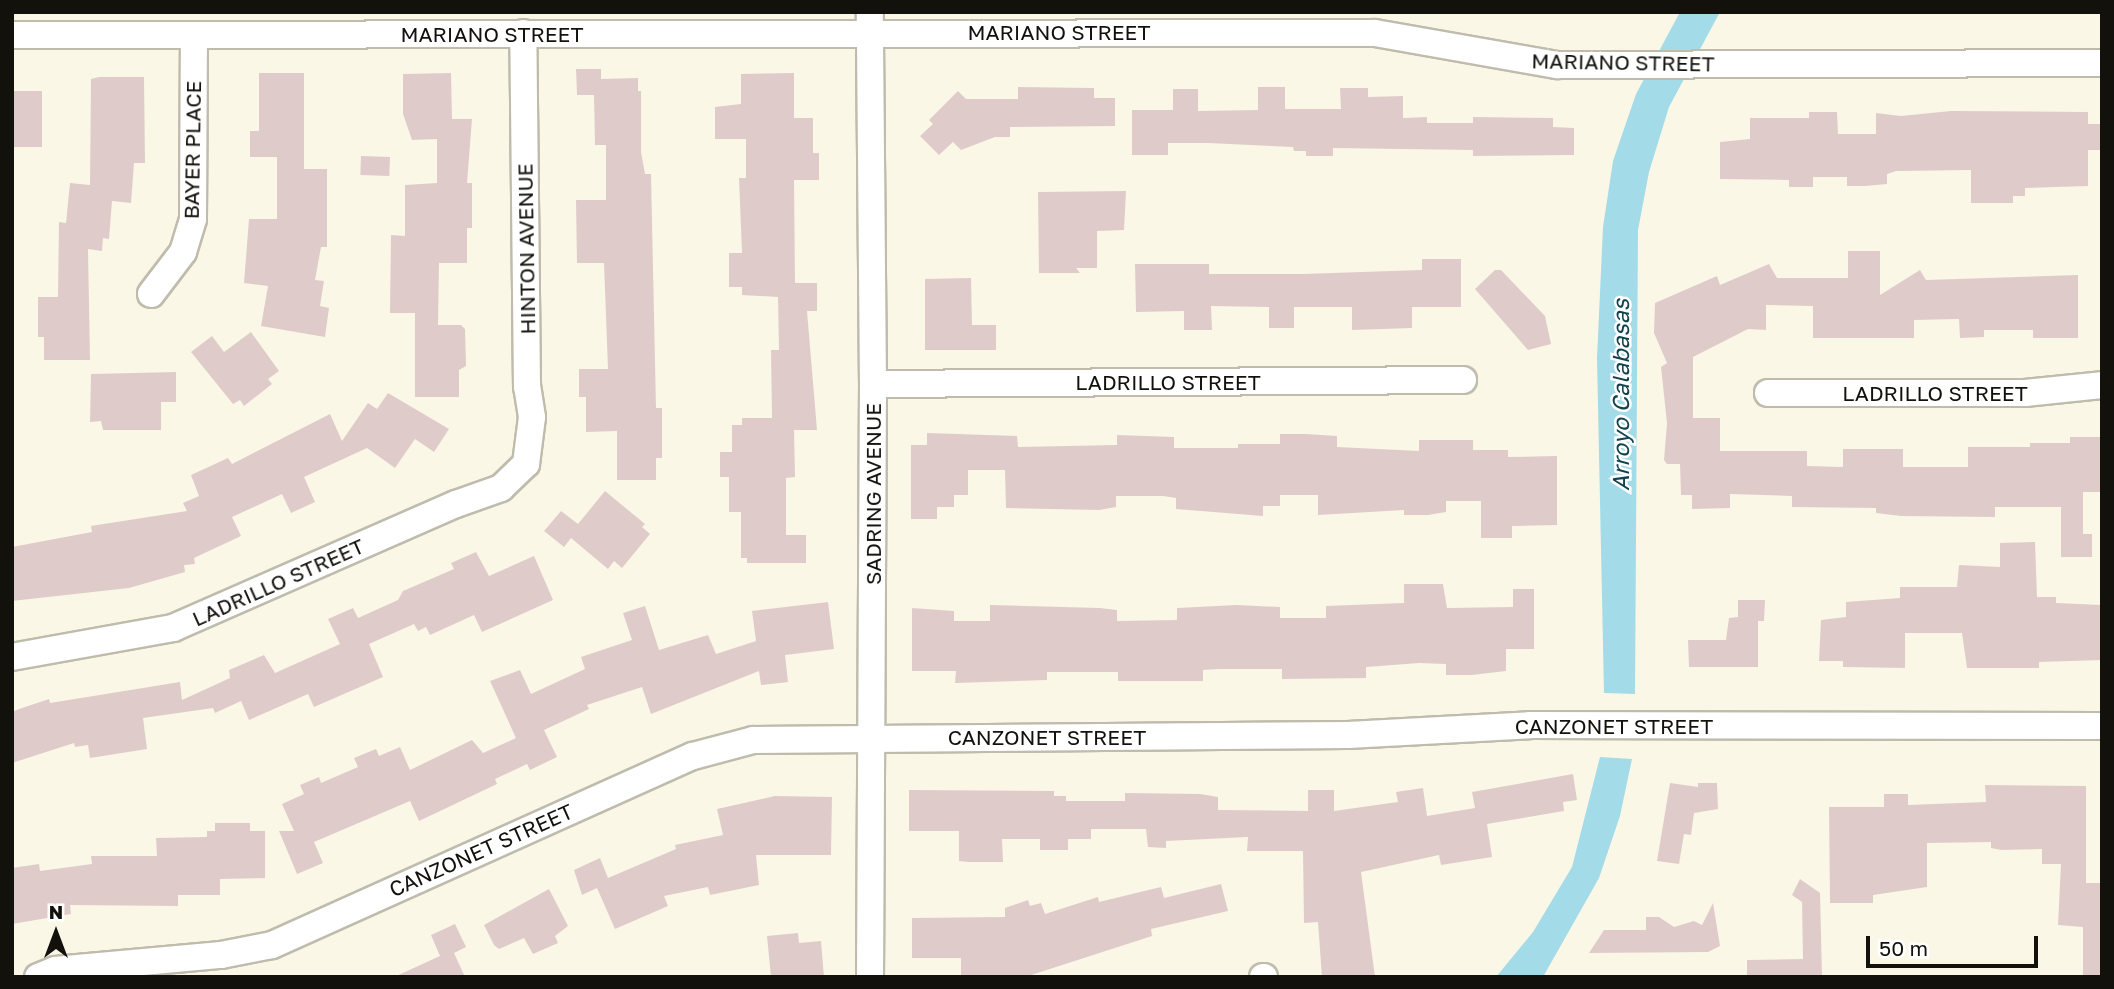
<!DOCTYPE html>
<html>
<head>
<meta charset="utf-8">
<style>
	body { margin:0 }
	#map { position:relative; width:2114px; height:989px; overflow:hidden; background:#faf7e7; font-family:"Golos Text",sans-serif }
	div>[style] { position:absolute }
	.water>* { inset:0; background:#a4dbe8 }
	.building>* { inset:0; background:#dfccca; transform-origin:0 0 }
	.roads { filter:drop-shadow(2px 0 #bfbcad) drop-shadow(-2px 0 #bfbcad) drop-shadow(0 2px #bfbcad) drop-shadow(0 -2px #bfbcad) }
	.minor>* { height:26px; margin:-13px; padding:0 13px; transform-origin:13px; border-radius:13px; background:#fff }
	span { translate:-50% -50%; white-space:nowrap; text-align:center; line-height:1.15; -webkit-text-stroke:5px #fff; paint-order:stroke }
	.street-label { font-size:21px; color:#12110c }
	.water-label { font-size:23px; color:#11434d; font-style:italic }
	.frame { position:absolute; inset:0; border:14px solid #12110c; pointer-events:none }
	.north { position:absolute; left:21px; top:898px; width:70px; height:70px; -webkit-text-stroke:5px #fff; paint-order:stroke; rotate:0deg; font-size:19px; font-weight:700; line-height:28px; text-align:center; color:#12110c }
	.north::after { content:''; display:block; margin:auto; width:24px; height:32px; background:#12110c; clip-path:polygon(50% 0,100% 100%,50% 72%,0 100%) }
	.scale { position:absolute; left:1866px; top:936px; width:172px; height:32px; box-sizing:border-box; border:4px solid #12110c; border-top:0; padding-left:9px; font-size:21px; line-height:24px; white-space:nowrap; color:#12110c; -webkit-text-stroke:5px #fff; paint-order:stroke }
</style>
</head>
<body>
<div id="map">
	<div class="water">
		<i style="clip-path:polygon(1680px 12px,1720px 12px,1669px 107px,1649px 172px,1638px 230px,1635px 694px,1604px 693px,1597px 358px,1603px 227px,1613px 161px,1636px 94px)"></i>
		<i style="clip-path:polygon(1600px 757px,1632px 759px,1620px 816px,1599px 878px,1543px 977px,1496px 977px,1533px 932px,1572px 867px)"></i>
	</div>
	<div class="building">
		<i style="clip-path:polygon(576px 69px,601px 69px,601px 79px,638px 78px,638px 91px,641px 91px,641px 152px,645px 174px,651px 174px,656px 408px,662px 408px,662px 458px,656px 458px,656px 480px,617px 480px,617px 431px,586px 432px,586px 397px,579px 397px,579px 369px,608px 369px,604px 263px,577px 263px,576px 200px,606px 200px,606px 145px,595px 145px,594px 95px,577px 95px)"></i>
		<i style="clip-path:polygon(259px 73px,304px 73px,304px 169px,327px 169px,327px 247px,321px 247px,315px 280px,324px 281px,320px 306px,329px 308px,325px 337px,261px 326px,268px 286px,244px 283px,249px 219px,277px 219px,277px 157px,250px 157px,250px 131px,259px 131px)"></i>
		<i style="clip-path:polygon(451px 73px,452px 119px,472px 119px,467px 183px,472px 183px,472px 228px,467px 228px,467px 263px,439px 263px,438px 325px,461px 325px,465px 329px,466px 366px,459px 370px,459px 397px,415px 397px,415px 313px,390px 313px,391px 235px,405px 236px,405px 185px,437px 183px,437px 139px,412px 140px,403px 114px,403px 74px)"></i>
		<i style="clip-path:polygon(794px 73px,794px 118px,813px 118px,813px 153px,819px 153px,819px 180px,794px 180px,795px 283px,817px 283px,817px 311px,807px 311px,817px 430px,794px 430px,795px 477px,786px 478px,786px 535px,806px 535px,806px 563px,747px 563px,747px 558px,741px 558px,741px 512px,729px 512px,729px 477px,720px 477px,720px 452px,732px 452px,732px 425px,742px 425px,742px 418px,772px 418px,771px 350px,779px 350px,778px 297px,742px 295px,742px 287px,729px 287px,729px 253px,742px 253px,739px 178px,746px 178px,746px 139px,715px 139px,715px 107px,741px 104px,741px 74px)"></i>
		<i style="clip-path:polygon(99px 77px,144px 77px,145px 163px,134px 163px,131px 203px,112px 201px,109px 239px,103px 238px,102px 251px,88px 249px,90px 360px,44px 360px,44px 337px,38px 337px,38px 297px,58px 297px,59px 222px,66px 223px,70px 183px,90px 185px,91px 79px)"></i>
		<i style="clip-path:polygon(1018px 87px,1094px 88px,1094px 98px,1115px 98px,1115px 126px,1010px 127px,1010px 137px,995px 137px,961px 150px,953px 142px,939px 155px,920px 136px,933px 124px,929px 120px,958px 91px,966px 99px,1018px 99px)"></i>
		<i style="clip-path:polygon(1258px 87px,1285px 87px,1285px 109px,1341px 109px,1340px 88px,1368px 88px,1368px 97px,1403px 96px,1403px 118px,1427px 117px,1427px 123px,1473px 123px,1473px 117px,1553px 118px,1553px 127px,1574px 128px,1574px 155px,1473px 156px,1473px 150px,1333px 148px,1333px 156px,1306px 156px,1306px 151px,1294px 151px,1293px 147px,1208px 143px,1168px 143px,1168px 155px,1132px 155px,1132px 110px,1173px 110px,1173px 89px,1198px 89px,1198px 111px,1258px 110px)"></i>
		<i style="left:12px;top:91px;width:30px;height:56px"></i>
		<i style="clip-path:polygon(1951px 111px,2088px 112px,2088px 124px,2102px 124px,2102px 150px,2088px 150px,2088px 186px,2025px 188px,2025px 196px,2013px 196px,2013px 203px,1971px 203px,1971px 170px,1896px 171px,1887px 174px,1887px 184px,1865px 186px,1847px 186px,1847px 177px,1813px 177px,1813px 187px,1789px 187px,1789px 180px,1720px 179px,1720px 142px,1750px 139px,1750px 118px,1809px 118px,1809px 112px,1837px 112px,1838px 134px,1876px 134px,1876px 113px,1901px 116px)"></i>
		<i style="left:361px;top:156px;width:29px;height:19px;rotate:2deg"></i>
		<i style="clip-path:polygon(1126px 191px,1124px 230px,1097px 231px,1097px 268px,1076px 268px,1080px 273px,1039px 273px,1038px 192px)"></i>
		<i style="clip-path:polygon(1848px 251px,1880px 251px,1880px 295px,1920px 270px,1926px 280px,2078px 275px,2078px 338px,2033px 338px,2033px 330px,1984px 330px,1984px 337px,1960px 338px,1959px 319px,1914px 320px,1914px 338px,1813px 338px,1813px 306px,1766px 305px,1766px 330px,1748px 329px,1693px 357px,1693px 418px,1720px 418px,1720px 451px,1807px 451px,1807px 466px,1843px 467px,1843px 449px,1903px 449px,1903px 467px,1968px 467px,1968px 447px,2030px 447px,2030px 443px,2070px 443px,2070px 437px,2102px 437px,2102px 492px,2083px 492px,2083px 534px,2092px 534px,2092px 557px,2061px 557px,2061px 507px,1995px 507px,1995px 517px,1901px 516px,1876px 513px,1876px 508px,1792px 507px,1792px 496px,1730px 494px,1730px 508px,1692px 509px,1692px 495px,1681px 495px,1680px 464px,1667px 464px,1664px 460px,1667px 423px,1661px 367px,1667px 363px,1654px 333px,1655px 303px,1717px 276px,1720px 285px,1769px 264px,1777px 278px,1848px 278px)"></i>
		<i style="clip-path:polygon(1422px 259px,1461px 259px,1461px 307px,1412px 307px,1412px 328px,1352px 330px,1352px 307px,1294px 307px,1294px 328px,1269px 328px,1269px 307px,1211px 306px,1212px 330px,1184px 330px,1184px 311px,1136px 312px,1135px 264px,1209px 264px,1209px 274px,1302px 274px,1422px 270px)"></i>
		<i style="clip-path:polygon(1495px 270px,1501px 270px,1545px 316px,1551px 344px,1528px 350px,1475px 289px)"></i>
		<i style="clip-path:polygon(971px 278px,972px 325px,996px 325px,996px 350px,925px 350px,925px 279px)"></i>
		<i style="clip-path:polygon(251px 332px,279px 371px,268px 379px,272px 384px,244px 406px,240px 400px,233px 404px,191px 352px,212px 336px,224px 352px)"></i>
		<i style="clip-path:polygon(176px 372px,176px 402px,161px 402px,161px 430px,103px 430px,101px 421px,90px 422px,91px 374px)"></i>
		<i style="clip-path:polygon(388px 393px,449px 429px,434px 452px,415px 439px,395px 468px,367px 448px,304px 477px,315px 502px,291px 513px,282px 494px,232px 517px,241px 536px,194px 558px,195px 564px,184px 565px,185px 572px,129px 588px,12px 601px,12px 547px,92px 532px,91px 526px,187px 511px,183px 503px,199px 496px,191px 475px,228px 458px,232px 464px,330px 414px,342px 441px,368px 403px,377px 409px)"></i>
		<i style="clip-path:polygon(927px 433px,1017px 436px,1018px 447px,1117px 445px,1117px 435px,1174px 437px,1174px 448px,1238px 448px,1238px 444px,1280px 444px,1280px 434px,1306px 434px,1337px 436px,1337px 447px,1419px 451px,1419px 440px,1473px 440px,1473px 450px,1508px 450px,1508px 457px,1557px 456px,1557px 525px,1512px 526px,1512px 538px,1481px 538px,1481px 501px,1446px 501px,1446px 512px,1428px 515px,1404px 515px,1404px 510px,1318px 515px,1318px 495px,1280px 495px,1280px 506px,1263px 506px,1263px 516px,1176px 509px,1176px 498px,1163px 496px,1116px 496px,1116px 507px,1099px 510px,1006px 508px,1005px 470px,968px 470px,968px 495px,954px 495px,954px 507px,937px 507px,937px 519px,911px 519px,911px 445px,927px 445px)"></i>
		<i style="clip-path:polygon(605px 491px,645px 524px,642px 527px,650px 534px,622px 568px,614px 561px,608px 569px,571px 538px,564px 547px,544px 531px,561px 511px,578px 524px)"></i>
		<i style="clip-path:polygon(2035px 542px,2037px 597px,2056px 597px,2056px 603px,2102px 605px,2102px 660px,2039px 662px,2039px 668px,1967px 668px,1962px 633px,1905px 633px,1905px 668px,1843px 667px,1843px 661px,1819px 661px,1821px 620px,1846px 617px,1846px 602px,1900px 598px,1900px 587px,1957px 587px,1959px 565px,2000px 567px,2000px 543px)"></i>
		<i style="clip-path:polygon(476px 552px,489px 576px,534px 556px,553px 600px,482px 632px,474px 615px,430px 635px,426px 627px,418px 631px,414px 624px,369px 644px,383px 677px,314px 707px,308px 694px,249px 720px,241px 701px,215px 713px,213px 708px,143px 718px,147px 749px,90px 758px,88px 745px,75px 747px,74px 743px,12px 763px,12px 712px,19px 709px,49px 699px,50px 703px,180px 682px,182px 700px,230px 678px,229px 670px,264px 655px,275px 673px,340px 644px,328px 619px,353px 608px,358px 618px,398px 600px,403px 591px,454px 569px,451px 563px)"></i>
		<i style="clip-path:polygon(1404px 584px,1443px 584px,1447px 608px,1513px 607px,1513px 589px,1534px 589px,1534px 649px,1506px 649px,1506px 671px,1472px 675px,1446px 675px,1446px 664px,1419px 663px,1366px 667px,1366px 678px,1282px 679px,1282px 669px,1219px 669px,1203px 670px,1203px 681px,1118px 681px,1118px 672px,1047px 672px,1047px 680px,955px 683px,956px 671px,912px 671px,912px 608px,954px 611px,954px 621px,990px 621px,990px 605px,1100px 608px,1117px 610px,1117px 621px,1177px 620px,1177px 608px,1237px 605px,1280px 607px,1280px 618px,1326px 618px,1326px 606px,1404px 603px)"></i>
		<i style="clip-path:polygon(1738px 600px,1765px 600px,1764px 621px,1758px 621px,1758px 667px,1689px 667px,1688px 640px,1726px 640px,1729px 618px,1738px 617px)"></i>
		<i style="clip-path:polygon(828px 602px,834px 649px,785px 655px,788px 682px,761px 685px,759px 671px,651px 714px,642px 687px,587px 705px,589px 709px,544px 730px,557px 757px,530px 770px,527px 764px,495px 779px,497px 784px,419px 821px,410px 801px,314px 842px,323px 863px,297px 874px,279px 831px,294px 831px,282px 804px,304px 794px,300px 785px,319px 777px,321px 783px,358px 767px,354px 758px,376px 749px,379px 756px,400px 747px,410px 770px,472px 740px,483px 753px,516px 738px,490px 681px,520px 670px,531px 694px,585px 669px,581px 657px,632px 640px,623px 613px,645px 606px,659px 650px,708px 635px,716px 654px,756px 641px,752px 611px)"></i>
		<i style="clip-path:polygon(1573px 774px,1577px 800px,1563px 802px,1564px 811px,1487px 824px,1492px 857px,1441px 865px,1439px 855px,1361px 872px,1375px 977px,1322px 977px,1318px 922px,1304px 923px,1303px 851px,1247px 851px,1248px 837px,1166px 841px,1166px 848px,1148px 847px,1146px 829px,1091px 829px,1091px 839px,1068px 839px,1068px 850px,1040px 850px,1040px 839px,1002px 839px,1003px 862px,968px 862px,959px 861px,959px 831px,909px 831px,909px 790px,1054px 791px,1054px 796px,1066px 796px,1066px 801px,1125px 801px,1125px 793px,1200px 794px,1218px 797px,1218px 810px,1308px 811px,1308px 790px,1334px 790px,1334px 811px,1398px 802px,1396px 792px,1423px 788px,1427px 816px,1475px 808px,1472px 792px)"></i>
		<i style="clip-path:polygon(1670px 783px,1698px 787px,1698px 783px,1717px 783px,1718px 809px,1694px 813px,1691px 835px,1684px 834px,1679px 864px,1657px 861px)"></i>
		<i style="clip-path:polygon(1985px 785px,2086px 786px,2086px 883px,2102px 883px,2102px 977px,2083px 977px,2083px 927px,2058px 925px,2061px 864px,2042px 864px,2042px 849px,2001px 850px,1991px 848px,1991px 842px,1927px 843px,1927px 887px,1873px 895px,1873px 903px,1830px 903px,1829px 807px,1884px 807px,1884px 794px,1908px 794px,1908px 805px,1986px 802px)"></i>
		<i style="clip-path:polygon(775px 796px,832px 797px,831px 855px,756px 855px,759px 885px,710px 895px,708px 887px,664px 896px,668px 906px,615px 929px,597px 888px,582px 895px,574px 870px,600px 858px,608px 878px,676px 849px,675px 845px,723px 835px,717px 809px)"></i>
		<i style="clip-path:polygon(215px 823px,250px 823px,250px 831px,265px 831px,265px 878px,220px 879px,220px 895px,178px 895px,178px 906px,70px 905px,71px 914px,12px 924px,12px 868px,39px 864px,40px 871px,92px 864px,91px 856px,157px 856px,156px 838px,207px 837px,207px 831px,215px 831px)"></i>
		<i style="clip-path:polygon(1800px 879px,1820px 893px,1822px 977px,1747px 977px,1747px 960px,1803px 959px,1802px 902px,1792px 895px)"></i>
		<i style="clip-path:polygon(1221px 884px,1228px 911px,1151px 929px,1152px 936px,1025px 977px,961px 977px,961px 958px,912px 958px,912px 918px,1005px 917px,1005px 908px,1028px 900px,1030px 906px,1041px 903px,1045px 914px,1098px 897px,1099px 902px,1161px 887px,1164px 898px)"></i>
		<i style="clip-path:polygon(549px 889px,568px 926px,555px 936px,558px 943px,533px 954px,524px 938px,499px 949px,494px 945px,484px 925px)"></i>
		<i style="clip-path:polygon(1713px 903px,1720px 946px,1708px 952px,1589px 953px,1604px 930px,1646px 930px,1646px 917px,1659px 917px,1674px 927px,1694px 921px,1702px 925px)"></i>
		<i style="clip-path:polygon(455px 924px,466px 947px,454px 953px,465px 977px,394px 977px,440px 956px,431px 935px)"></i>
		<i style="clip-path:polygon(798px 933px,799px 943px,821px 941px,824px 977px,771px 977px,767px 936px)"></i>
	</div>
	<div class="roads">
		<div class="minor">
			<i style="left:12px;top:35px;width:1363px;rotate:-0.08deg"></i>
			<i style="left:1375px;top:33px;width:185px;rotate:10deg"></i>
			<i style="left:1557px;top:65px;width:545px;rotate:-0.21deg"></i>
			<i style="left:151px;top:294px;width:53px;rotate:-52.7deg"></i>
			<i style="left:183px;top:252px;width:34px;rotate:-73deg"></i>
			<i style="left:193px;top:219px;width:184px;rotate:-89.7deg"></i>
			<i style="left:873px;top:384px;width:590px;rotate:-0.39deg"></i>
			<i style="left:1768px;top:393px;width:257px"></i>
			<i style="left:2025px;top:393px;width:77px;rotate:-5.9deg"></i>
			<i style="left:12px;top:657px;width:164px;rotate:-10.2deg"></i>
			<i style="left:173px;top:628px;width:309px;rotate:-23.7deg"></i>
			<i style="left:456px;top:504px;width:48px;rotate:-19.6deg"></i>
			<i style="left:501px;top:488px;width:35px;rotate:-44deg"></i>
			<i style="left:526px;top:464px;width:47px;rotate:-82.7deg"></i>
			<i style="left:532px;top:417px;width:30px;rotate:-99deg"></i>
			<i style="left:527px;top:387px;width:354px;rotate:-90.6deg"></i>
			<i style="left:38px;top:977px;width:18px;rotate:-22deg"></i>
			<i style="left:55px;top:970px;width:167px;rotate:-5.2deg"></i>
			<i style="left:221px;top:955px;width:52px;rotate:-11.1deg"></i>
			<i style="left:272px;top:945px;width:461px;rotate:-24.2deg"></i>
			<i style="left:693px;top:756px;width:62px;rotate:-14.9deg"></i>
			<i style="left:753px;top:740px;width:595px;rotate:-0.48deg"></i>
			<i style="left:1348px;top:735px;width:182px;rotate:-3.1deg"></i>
			<i style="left:1530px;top:725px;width:572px;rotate:0.1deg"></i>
			<i style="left:870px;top:977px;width:593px;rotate:-89.71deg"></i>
			<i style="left:873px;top:384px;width:372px;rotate:-90.5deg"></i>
			<i style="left:1263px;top:977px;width:1px"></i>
		</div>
	</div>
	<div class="street-label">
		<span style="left:1059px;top:32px">MARIANO STREET</span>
		<span style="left:492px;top:34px">MARIANO STREET</span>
		<span style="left:1623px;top:62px;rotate:1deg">MARIANO STREET</span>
		<span style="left:192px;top:150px;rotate:-89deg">BAYER PLACE</span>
		<span style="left:526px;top:249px;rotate:-91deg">HINTON AVENUE</span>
		<span style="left:1168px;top:382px">LADRILLO STREET</span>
		<span style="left:1935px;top:393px">LADRILLO STREET</span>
		<span style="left:873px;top:494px;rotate:-90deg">SADRING AVENUE</span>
		<span style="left:278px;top:582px;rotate:-24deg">LADRILLO STREET</span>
		<span style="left:1614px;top:726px">CANZONET STREET</span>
		<span style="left:1047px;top:737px">CANZONET STREET</span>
		<span style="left:481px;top:850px;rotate:-24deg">CANZONET STREET</span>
	</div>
	<div class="water-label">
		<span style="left:1620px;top:395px;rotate:-90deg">Arroyo Calabasas</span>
	</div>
	<div class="frame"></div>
	<div class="north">N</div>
	<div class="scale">50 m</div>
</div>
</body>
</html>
